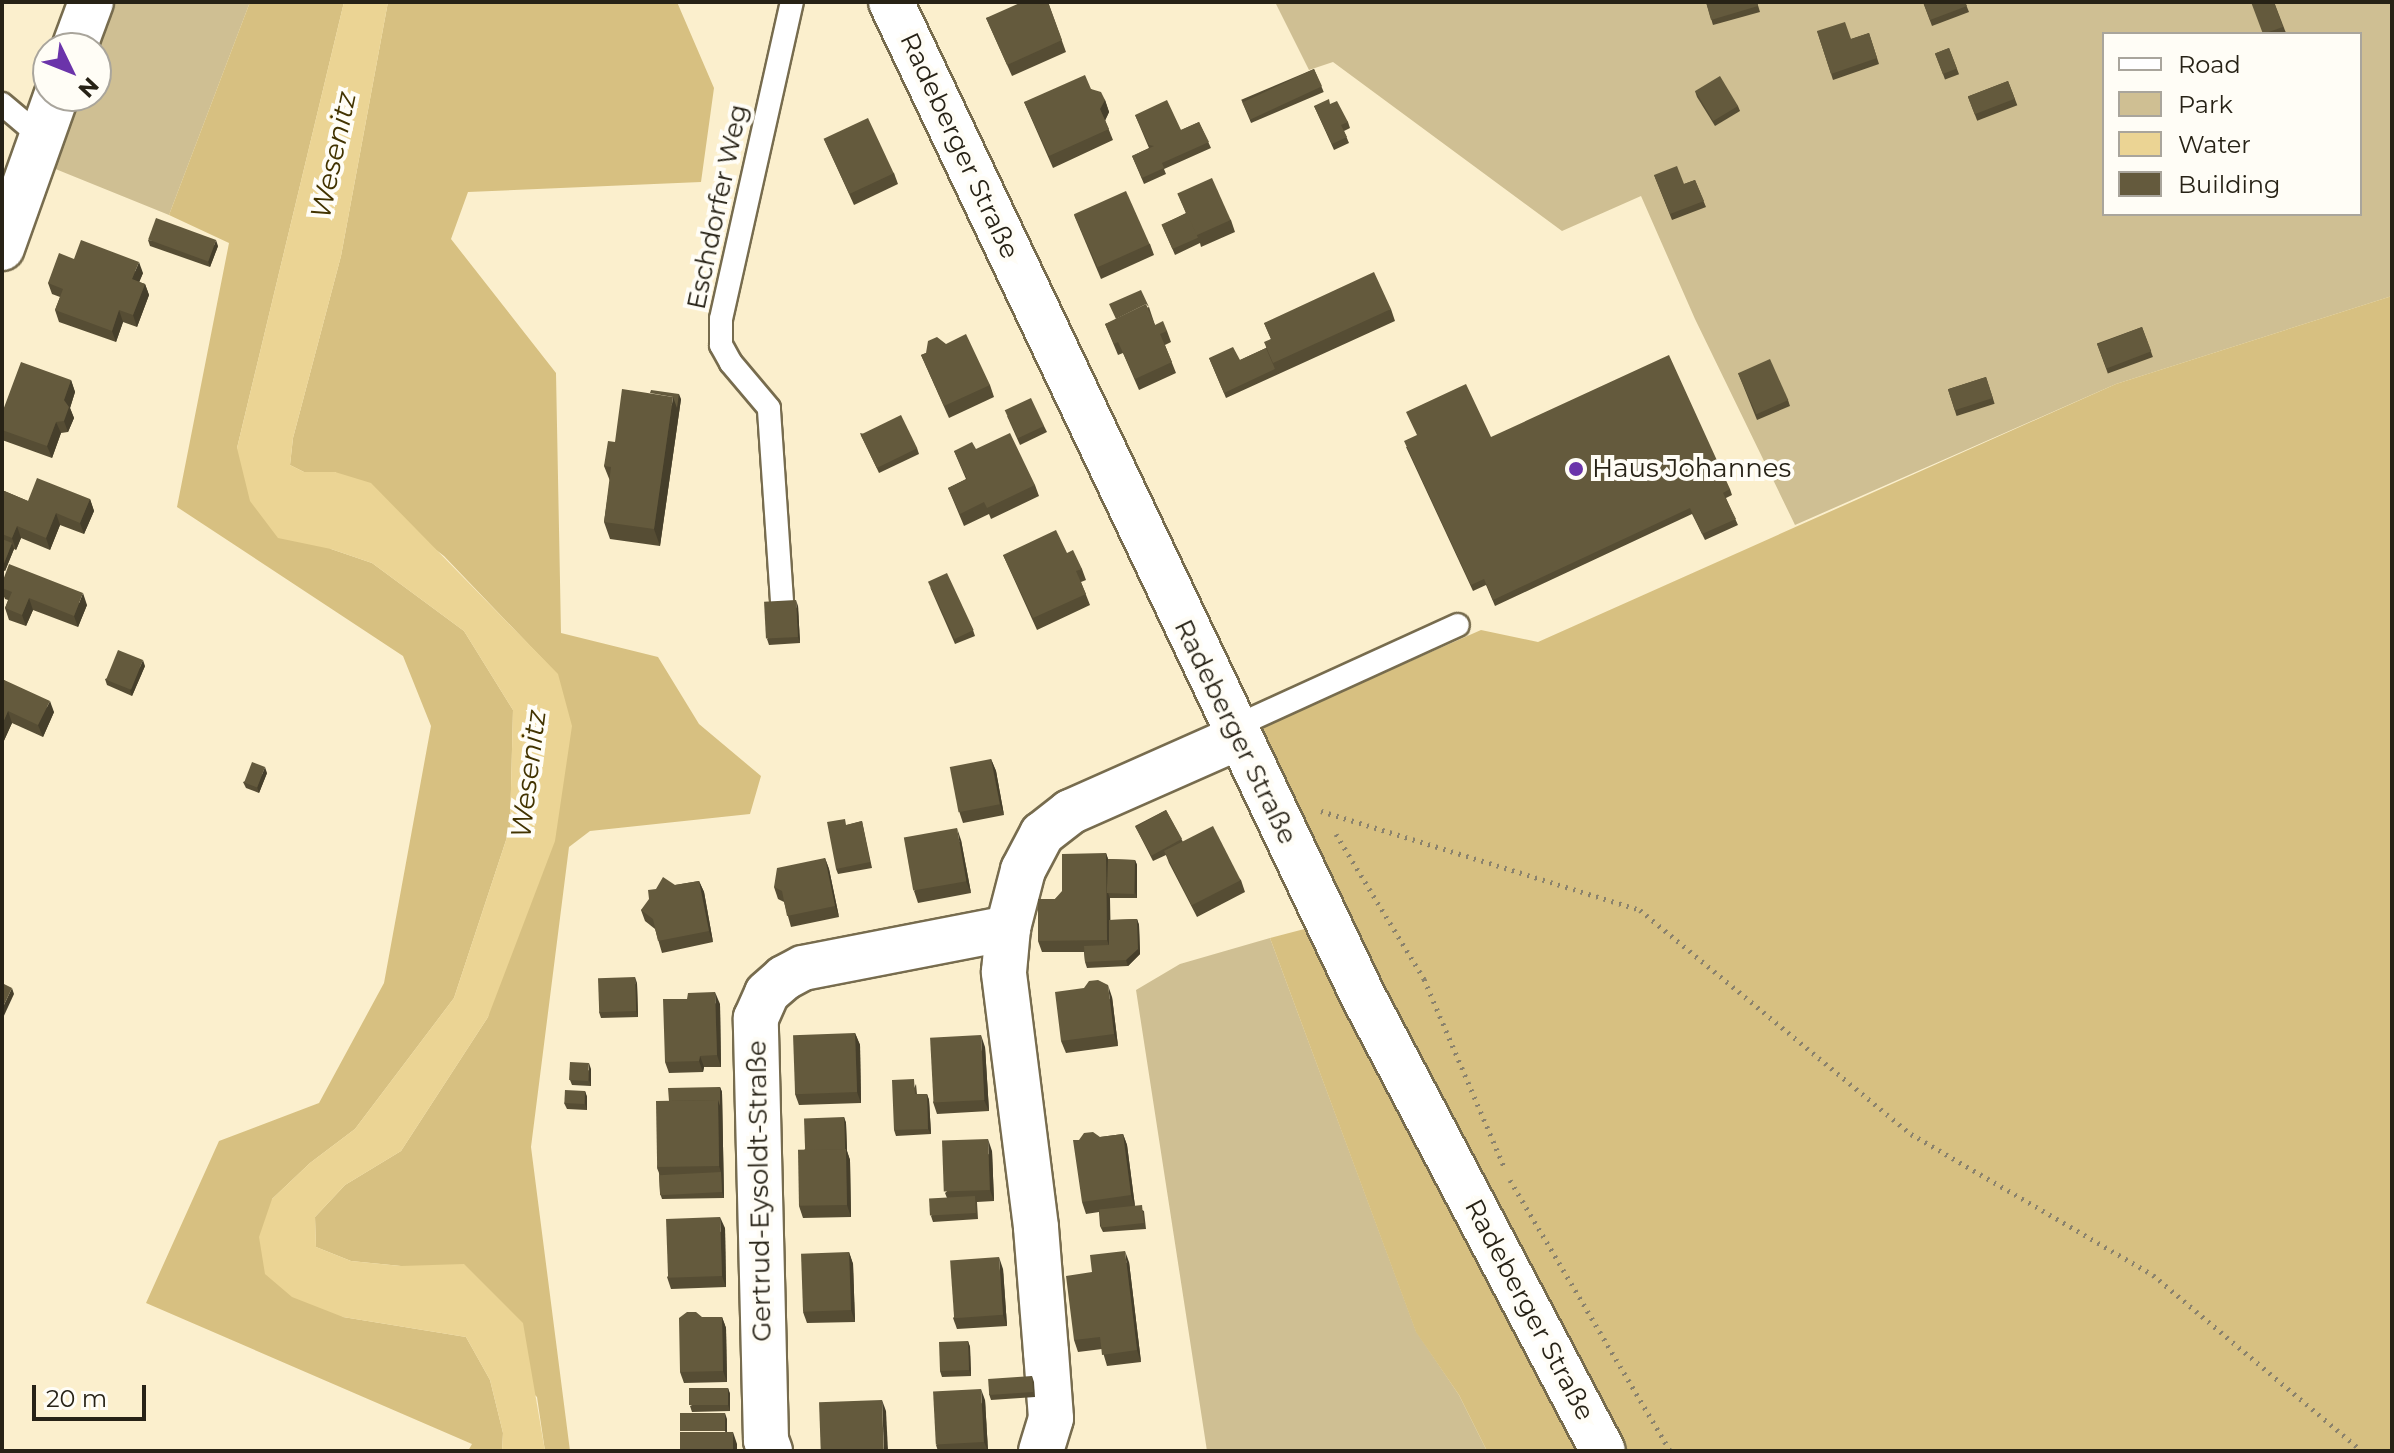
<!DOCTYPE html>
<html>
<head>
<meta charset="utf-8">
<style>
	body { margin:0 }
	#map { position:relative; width:2394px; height:1453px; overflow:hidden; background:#fbefcd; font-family:Montserrat,sans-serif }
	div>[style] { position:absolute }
	.green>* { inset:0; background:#cfbf93 }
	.forest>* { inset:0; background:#d7c081 }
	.water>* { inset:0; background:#ebd494 }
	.path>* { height:5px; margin-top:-2.5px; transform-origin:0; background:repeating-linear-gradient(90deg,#8a826c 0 2px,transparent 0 8px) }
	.roads { filter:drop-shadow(2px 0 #776c4e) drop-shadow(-2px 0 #776c4e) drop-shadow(0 2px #776c4e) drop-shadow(0 -2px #776c4e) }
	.service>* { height:22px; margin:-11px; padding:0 11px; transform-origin:11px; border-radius:11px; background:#fff }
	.minor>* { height:44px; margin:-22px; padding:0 22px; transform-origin:22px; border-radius:22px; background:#fff }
	.secondary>* { height:44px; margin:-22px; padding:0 22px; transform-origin:22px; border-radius:22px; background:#fff }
	.wall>* { inset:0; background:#564d34; transform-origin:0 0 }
	.shaded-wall>* { inset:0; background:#463f2b }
	.building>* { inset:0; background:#645a3d; transform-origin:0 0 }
	.dots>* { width:22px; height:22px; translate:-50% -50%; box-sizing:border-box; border:4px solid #fffdf6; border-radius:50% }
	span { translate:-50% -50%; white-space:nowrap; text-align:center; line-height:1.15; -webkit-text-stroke:8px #fffdf6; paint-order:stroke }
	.street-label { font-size:26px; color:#272216 }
	.poi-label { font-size:26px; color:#272216 }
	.left { translate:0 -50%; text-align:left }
	.water-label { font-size:28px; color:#423300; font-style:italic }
	.frame { position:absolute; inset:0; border:4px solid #272216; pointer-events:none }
	.legend { position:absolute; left:2102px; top:32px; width:260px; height:184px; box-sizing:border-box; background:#fffdf6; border:2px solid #a9a59c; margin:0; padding:10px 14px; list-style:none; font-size:24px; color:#272216 }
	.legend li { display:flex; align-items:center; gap:16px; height:40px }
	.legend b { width:40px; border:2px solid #a9a59c }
	.north { position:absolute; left:32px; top:32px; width:80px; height:80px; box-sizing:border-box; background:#fffdf6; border:2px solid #a9a59c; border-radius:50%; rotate:133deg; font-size:22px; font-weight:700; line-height:32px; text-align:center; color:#272216 }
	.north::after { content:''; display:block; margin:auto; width:28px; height:36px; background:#6b34aa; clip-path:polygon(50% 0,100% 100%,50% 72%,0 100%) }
	.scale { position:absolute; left:32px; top:1385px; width:114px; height:36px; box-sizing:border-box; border:4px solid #272216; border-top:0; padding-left:10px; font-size:24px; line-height:28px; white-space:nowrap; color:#272216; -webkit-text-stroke:6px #fffdf6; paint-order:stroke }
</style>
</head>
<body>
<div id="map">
	<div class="green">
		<i style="clip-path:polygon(111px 2px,250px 2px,169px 215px,53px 168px,78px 96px,96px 96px,96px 48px)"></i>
		<i style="clip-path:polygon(evenodd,1275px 2px,2392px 2px,2392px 296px,2116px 384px,1795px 525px,1695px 319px,1641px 196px,1562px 231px,1333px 62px,1309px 70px,1275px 2px,2104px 34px,2360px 34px,2360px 214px,2104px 214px,2104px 34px)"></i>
		<i style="clip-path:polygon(1270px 938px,1416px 1331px,1459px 1395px,1487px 1451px,1207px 1451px,1136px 990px,1180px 964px)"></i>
	</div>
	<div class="forest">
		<i style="clip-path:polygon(250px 2px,344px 2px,237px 448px,331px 549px,372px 563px,464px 631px,513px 710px,510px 828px,454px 998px,355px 1129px,310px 1163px,272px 1199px,343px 1317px,466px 1337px,490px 1380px,503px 1433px,502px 1451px,468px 1451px,472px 1444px,146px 1303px,219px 1141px,319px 1103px,384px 983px,431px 726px,403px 656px,177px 507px,229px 243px,169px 215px)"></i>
		<i style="clip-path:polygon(388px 2px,677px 2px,714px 88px,701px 182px,468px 192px,451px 239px,556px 373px,561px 633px,658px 657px,699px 724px,761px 776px,750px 814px,590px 831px,569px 847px,531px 1147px,570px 1451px,545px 1451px,537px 1397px,401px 1266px,351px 1261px,316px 1247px,315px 1217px,345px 1185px,401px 1151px,488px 1017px,558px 675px,444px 556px,335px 472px,304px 472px,290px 465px,293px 438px,341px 256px)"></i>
		<i style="clip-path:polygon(2392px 296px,2392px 1451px,1626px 1451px,1394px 1008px,1261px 727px,1481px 630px,1538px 642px,2116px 384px)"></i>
		<i style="clip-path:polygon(1312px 927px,1581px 1451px,1487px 1451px,1459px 1395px,1416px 1332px,1270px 938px)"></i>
	</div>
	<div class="water">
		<i style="clip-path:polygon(344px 2px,388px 2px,341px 256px,293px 438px,290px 465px,304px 472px,335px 472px,371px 483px,558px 674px,572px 726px,555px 841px,488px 1017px,401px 1151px,345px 1185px,315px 1217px,316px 1247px,351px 1261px,401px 1266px,464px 1264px,523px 1323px,545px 1451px,502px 1451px,503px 1433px,490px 1380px,466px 1337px,343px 1317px,292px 1297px,265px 1274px,259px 1237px,272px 1199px,310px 1163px,355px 1129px,454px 998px,510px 828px,513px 710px,464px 631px,372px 563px,331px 549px,278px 538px,250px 501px,237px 448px)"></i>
	</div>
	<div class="path">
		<i style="left:1321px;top:811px;width:334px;rotate:17.2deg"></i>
		<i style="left:1640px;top:910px;width:352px;rotate:39.6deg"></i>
		<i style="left:1911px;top:1134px;width:280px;rotate:30.2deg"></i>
		<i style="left:2153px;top:1275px;width:273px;rotate:40.1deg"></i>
		<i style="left:1336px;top:834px;width:170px;rotate:58.7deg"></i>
		<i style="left:1424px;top:979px;width:204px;rotate:66.9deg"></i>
		<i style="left:1510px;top:1180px;width:315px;rotate:59.4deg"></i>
	</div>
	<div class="roads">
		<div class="service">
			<i style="left:2px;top:104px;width:51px;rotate:40.2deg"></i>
			<i style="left:782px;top:601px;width:193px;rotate:-93.9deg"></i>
			<i style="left:769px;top:408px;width:59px;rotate:-130.2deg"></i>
			<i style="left:731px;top:363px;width:21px;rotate:-119deg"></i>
			<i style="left:721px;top:345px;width:26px;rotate:-90deg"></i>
			<i style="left:721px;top:319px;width:325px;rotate:-77.4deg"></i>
			<i style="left:1232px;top:728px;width:248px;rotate:-24.5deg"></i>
		</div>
		<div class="minor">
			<i style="left:891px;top:2px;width:1100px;rotate:64.6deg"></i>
			<i style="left:1363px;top:996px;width:514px;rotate:62.19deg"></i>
			<i style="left:770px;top:1451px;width:12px;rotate:-110deg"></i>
			<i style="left:766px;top:1440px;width:422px;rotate:-91.4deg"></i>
			<i style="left:756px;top:1018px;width:27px;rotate:-66deg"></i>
			<i style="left:767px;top:993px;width:23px;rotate:-41deg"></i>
			<i style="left:784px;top:978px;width:21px;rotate:-28deg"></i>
			<i style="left:803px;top:968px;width:209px;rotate:-11deg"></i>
			<i style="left:1041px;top:1451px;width:34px;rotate:-73deg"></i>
			<i style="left:1051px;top:1418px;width:66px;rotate:-94.3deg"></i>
			<i style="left:1046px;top:1352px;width:125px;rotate:-94.6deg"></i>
			<i style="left:1036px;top:1227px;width:257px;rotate:-97.2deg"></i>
			<i style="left:1004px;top:972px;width:44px;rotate:-84.8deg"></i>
			<i style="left:1008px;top:928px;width:60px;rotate:-75.5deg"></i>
			<i style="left:1023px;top:870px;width:41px;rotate:-62.2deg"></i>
			<i style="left:1042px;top:834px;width:36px;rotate:-38deg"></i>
			<i style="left:1070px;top:812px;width:183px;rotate:-23.9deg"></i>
		</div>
		<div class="secondary">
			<i style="left:74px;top:48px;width:49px;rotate:-69.7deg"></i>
			<i style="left:2px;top:248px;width:161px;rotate:-70.4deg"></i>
		</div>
	</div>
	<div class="wall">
		<i style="clip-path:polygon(1048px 2px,1066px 52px,1012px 76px,986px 18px)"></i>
		<i style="clip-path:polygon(1706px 2px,1757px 2px,1760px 12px,1713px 25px)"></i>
		<i style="clip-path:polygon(1923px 2px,1965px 2px,1969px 12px,1932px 26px)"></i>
		<i style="clip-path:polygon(2274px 2px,2286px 33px,2282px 34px,2263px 34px)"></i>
		<i style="clip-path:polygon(1817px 31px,1851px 39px,1869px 33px,1879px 64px,1833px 80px)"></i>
		<i style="left:1949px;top:48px;width:28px;height:15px;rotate:69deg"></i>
		<i style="left:1314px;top:69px;width:25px;height:79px;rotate:67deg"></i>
		<i style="left:2008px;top:81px;width:26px;height:43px;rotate:69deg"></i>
		<i style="clip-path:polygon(1091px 89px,1105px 100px,1109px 112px,1105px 120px,1113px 140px,1053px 168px,1024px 102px)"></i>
		<i style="clip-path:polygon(1695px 91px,1738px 106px,1740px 111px,1715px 126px,1697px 97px)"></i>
		<i style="clip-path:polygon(1330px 104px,1348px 122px,1350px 128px,1344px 131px,1349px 143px,1334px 150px,1314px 106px)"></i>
		<i style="clip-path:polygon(1135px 115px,1181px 130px,1199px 122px,1211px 148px,1164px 169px,1166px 174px,1144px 184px,1132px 156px,1149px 148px)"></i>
		<i style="clip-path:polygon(824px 139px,894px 173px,898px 184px,854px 205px)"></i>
		<i style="clip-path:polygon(1654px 175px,1684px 184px,1695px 180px,1706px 207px,1672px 220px)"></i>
		<i style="clip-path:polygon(1178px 194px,1231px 220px,1235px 232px,1201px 247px,1200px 243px,1175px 255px,1162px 225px,1186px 213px)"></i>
		<i style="clip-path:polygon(1074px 215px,1150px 244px,1154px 255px,1101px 279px)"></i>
		<i style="clip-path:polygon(148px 240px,218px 246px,210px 267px,150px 246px)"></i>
		<i style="clip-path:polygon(74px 259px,143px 273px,139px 282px,145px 284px,149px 295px,137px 327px,123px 322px,116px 342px,59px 322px,55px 310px,60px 297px,52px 294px,48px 283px)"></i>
		<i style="clip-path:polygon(1149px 307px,1155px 325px,1167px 331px,1171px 342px,1165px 345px,1176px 373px,1139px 390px,1123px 353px,1118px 355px,1105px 324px)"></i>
		<i style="clip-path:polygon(1391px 309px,1395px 321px,1226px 398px,1209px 358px,1240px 360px,1266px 348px,1271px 339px,1264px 323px)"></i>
		<i style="left:2142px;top:327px;width:32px;height:48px;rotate:70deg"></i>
		<i style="clip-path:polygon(926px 353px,990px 385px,994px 397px,949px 418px,921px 355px)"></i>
		<i style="clip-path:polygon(1738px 373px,1788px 400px,1790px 406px,1757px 420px)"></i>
		<i style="left:1986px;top:377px;width:28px;height:40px;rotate:72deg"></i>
		<i style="clip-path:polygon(71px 380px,75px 392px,70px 408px,74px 418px,68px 432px,61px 433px,52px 458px,2px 440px,2px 413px)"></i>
		<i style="clip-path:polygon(681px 399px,660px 546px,610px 539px,604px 522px,610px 481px,604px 466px,615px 442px)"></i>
		<i style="clip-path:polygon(1007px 416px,1044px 426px,1047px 432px,1020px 445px)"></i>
		<i style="clip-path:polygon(860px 433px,917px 448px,919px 454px,879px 473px)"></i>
		<i style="clip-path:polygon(1491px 437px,1730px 489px,1732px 495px,1726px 498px,1738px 525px,1705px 540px,1692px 514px,1495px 606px,1486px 585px,1473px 591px,1406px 447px)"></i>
		<i style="clip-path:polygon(976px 449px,1035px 485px,1039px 496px,991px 519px,989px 514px,964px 526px,948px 488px,966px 479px,954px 451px)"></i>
		<i style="clip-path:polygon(2px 490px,28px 501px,90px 499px,94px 511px,84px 534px,60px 525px,50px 550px,21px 538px,16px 550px,14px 549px,5px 571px,2px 570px)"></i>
		<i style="clip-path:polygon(1067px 553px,1082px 569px,1086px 580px,1081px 582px,1090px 605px,1037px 630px,1003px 555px)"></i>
		<i style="clip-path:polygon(2px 583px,87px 605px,78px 627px,33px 610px,26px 626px,9px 620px,5px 608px,8px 600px,5px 599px,2px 592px)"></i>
		<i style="clip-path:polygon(930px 587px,973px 630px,975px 636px,955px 644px)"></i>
		<i style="clip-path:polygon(798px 606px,800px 643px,769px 645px,767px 639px)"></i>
		<i style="clip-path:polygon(145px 666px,132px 696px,107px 685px,105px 679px)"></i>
		<i style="clip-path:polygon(2px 679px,54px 712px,43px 737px,12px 723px,2px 745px)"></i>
		<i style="clip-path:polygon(991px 759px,996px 771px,1004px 815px,963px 823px,959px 811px)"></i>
		<i style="clip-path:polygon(267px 773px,259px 793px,246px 788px,243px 782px)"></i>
		<i style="clip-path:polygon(1166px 810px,1183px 842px,1241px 880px,1245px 892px,1197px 917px,1169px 863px,1166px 855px,1153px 861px,1135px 826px)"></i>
		<i style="clip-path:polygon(862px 821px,872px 868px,838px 874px,836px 869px,847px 825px)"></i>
		<i style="clip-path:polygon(961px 840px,971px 893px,918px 903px,914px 891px)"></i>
		<i style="clip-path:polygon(1106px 853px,1108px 859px,1135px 860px,1137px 865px,1137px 898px,1110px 898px,1110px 920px,1137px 919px,1139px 925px,1140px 954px,1128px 966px,1087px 968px,1085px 962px,1084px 952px,1042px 952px,1038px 941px,1055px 899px)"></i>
		<i style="clip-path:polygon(825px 858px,829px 869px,839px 917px,791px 927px,784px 902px,778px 899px,774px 887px)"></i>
		<i style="clip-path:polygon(699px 881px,704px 892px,713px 942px,662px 953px,655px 929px,645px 921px,641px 910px,675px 885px)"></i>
		<i style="clip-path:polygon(637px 983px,638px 1017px,601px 1018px,599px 1012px)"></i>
		<i style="clip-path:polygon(1112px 997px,1118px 1046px,1066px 1053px,1061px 1041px)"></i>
		<i style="clip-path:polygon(687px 999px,720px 1004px,721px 1067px,704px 1067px,703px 1072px,669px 1073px,665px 1062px)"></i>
		<i style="clip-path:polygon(855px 1033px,860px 1045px,861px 1103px,799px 1105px,795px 1094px)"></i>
		<i style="clip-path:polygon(985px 1047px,989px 1111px,937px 1114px,933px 1102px)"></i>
		<i style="clip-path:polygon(591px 1069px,591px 1086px,572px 1085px,570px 1080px)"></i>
		<i style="clip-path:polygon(916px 1084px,917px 1094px,927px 1094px,929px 1100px,931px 1134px,896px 1136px,894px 1130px)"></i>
		<i style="clip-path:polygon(720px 1087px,722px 1092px,724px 1198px,662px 1199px,660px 1193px,659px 1173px,657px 1168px,669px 1101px)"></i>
		<i style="clip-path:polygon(585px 1091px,587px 1097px,587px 1110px,567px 1109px,564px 1103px)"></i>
		<i style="clip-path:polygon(844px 1117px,846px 1123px,847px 1151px,850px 1160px,851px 1217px,803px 1218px,799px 1206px,804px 1150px)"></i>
		<i style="clip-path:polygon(1123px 1134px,1127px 1145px,1135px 1206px,1144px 1211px,1146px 1229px,1103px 1232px,1100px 1226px,1099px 1212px,1086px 1214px,1082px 1202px,1100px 1137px)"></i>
		<i style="clip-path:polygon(992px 1151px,994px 1201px,977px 1202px,978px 1219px,933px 1222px,931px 1216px,947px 1198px,945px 1193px)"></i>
		<i style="clip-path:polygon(725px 1228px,726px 1287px,671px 1289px,667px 1277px)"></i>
		<i style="clip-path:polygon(849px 1252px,853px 1264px,855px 1322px,807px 1323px,803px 1312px)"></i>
		<i style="clip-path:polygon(1129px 1262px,1141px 1362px,1107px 1366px,1102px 1349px,1078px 1352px,1074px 1340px,1092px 1272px)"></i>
		<i style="clip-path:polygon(1003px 1269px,1007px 1326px,957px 1329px,953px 1318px)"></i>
		<i style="clip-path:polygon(702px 1317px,722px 1317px,726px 1328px,727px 1382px,684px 1383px,680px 1372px)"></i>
		<i style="clip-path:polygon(968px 1341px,970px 1347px,971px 1376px,942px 1377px,940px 1371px)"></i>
		<i style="clip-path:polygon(1032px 1376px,1034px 1382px,1035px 1397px,991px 1400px,989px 1394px)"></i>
		<i style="clip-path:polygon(728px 1388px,730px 1394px,730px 1411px,692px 1412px,690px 1406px)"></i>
		<i style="clip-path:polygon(985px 1400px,988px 1451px,938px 1451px,936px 1445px)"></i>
	</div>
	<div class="shaded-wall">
		<i style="clip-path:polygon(1105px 100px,1109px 112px,1105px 121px,1100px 109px)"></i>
		<i style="clip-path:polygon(216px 240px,218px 246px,210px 267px,208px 261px)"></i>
		<i style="clip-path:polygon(139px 262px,143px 273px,136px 290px,132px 279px)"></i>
		<i style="clip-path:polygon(145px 284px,149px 295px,137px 327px,133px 315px)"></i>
		<i style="clip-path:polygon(119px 310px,123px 322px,116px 342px,112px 331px)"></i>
		<i style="clip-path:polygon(71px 380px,75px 392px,70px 408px,74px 418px,68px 432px,64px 421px,64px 400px)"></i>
		<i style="clip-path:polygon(679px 394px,681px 399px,660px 546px,654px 529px,673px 397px)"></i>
		<i style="clip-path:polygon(56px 422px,61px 433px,52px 458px,47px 446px)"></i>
		<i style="clip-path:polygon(90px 499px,94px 511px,84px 534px,80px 523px)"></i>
		<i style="clip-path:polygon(56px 513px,60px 525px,50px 550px,46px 538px)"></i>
		<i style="clip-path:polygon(17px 526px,21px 538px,16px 550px,12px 538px)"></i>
		<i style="clip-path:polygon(12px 543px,14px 549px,5px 571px,3px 566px)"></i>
		<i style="clip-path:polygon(83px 593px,87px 605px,78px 627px,74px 616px)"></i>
		<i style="clip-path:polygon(29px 598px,33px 610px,26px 626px,22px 615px)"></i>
		<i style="clip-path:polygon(796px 600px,798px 606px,800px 643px,798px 637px)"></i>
		<i style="clip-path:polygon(143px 660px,145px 666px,132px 696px,130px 690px)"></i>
		<i style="clip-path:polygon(50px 701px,54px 712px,43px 737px,38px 725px)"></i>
		<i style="clip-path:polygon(8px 711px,12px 723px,2px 745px,2px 725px)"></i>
		<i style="clip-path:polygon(991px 759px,996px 771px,1004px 815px,1000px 804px)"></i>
		<i style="clip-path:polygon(265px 767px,267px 773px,259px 793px,257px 787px)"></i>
		<i style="clip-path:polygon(957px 828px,961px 840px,971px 893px,966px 881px)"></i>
		<i style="clip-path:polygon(1106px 853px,1110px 865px,1108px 893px,1110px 898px,1111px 951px,1107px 940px)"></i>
		<i style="clip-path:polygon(825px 858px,829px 869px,839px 917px,835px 906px)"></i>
		<i style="clip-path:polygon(1135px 860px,1137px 865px,1137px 898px,1135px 892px)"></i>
		<i style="clip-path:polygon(699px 881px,704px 892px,713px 942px,709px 931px)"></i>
		<i style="clip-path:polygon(1137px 919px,1139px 925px,1140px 954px,1128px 966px,1126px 960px)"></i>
		<i style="clip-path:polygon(635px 977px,637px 983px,638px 1017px,636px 1011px)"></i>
		<i style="clip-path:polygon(1108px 985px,1112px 997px,1118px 1046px,1114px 1034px)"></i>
		<i style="clip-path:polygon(12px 988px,14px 994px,2px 1020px,2px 1009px)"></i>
		<i style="clip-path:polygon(715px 992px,720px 1004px,721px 1067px,717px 1055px)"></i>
		<i style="clip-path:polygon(855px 1033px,860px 1045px,861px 1103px,857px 1092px)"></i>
		<i style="clip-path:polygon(981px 1035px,985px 1047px,989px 1111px,984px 1100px)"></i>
		<i style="clip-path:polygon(700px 1056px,704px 1067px,703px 1072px,699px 1061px)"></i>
		<i style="clip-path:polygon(589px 1063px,591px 1069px,591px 1086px,589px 1080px)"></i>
		<i style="clip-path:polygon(720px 1087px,722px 1092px,724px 1198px,722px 1192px,721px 1172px,719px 1166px,718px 1100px)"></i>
		<i style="clip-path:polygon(585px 1091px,587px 1097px,587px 1110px,585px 1104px)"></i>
		<i style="clip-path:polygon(927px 1094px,929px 1100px,931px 1134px,928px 1129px)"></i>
		<i style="clip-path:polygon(844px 1117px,846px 1123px,847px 1151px,850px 1160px,851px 1217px,847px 1205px)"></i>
		<i style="clip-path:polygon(1123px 1134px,1127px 1145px,1135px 1207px,1131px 1195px)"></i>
		<i style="clip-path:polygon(988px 1139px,992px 1151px,994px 1201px,990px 1190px)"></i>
		<i style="clip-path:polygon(720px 1217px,725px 1228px,726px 1287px,722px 1276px)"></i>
		<i style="clip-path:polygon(1125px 1251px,1129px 1262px,1141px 1362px,1137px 1350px)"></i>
		<i style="clip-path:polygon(849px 1252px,853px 1264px,855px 1322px,851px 1310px)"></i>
		<i style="clip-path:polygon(999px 1257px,1003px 1269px,1007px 1326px,1003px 1315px)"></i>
		<i style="clip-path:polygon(722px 1317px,726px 1328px,727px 1382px,723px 1371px)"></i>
		<i style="clip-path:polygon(968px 1341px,970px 1347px,971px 1376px,969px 1370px)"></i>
		<i style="clip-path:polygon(728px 1388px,730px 1394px,730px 1411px,728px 1405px)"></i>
		<i style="clip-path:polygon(981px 1389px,985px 1400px,988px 1451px,984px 1442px)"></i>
		<i style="clip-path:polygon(882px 1400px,886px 1411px,888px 1451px,884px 1451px)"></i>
		<i style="clip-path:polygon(725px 1413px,727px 1419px,727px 1436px,725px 1431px)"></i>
		<i style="clip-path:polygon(733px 1432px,737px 1444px,737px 1451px,732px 1451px)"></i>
	</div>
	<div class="building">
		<i style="clip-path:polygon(1022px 2px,1048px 2px,1062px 40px,1007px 65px,986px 18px)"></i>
		<i style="clip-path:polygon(1706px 2px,1757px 2px,1758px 6px,1711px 20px)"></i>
		<i style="clip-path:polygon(1923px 2px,1965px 2px,1967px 6px,1930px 20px)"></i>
		<i style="clip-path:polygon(2251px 2px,2274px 2px,2283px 27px,2263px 34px)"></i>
		<i style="clip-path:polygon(1845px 22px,1851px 39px,1869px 33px,1877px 58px,1831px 74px,1817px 31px)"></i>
		<i style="left:1949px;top:48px;width:22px;height:15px;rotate:69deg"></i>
		<i style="left:1314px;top:69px;width:19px;height:79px;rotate:65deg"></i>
		<i style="clip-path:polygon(1085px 75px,1091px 89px,1101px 92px,1105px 100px,1100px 109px,1109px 129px,1049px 156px,1024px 102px)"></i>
		<i style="left:1720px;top:76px;width:35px;height:29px;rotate:59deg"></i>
		<i style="left:2008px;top:81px;width:19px;height:43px;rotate:69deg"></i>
		<i style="clip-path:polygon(1329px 99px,1330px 104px,1337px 101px,1348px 122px,1341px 125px,1347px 137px,1332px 144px,1314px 106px)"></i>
		<i style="clip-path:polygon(1167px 100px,1181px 130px,1199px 122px,1209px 142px,1162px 163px,1164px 168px,1142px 178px,1132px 156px,1154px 146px,1149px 145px,1135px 115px)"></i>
		<i style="left:868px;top:118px;width:61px;height:49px;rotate:65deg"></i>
		<i style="clip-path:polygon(1677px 166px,1684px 184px,1695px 180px,1704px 201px,1670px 214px,1654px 175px)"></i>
		<i style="left:1212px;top:178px;width:46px;height:38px;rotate:66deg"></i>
		<i style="left:1126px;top:191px;width:58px;height:57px;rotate:66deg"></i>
		<i style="left:1187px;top:213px;width:27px;height:28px;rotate:66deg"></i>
		<i style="left:156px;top:218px;width:64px;height:23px;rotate:20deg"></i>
		<i style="clip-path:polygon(81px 240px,139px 262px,132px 279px,145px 284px,133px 315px,119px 310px,112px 331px,55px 310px,63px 289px,48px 283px,59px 253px,74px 259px)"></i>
		<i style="clip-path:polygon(1374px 272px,1391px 309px,1273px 363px,1264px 342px,1271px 339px,1264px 323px)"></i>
		<i style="clip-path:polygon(1141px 290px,1149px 307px,1146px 304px,1116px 319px,1109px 304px)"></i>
		<i style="clip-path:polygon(1146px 304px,1155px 325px,1163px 321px,1167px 331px,1160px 334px,1172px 362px,1135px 379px,1118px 342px,1114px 344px,1105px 324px)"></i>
		<i style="left:2142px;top:327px;width:26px;height:48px;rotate:69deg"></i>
		<i style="clip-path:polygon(966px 334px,990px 385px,944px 406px,921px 355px,926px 353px,928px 341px,937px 337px,946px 344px)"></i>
		<i style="clip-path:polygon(1233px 347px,1240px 360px,1266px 348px,1275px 369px,1224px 393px,1209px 358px)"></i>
		<i style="clip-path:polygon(1669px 355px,1730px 489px,1723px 493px,1736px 519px,1702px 534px,1690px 508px,1493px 600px,1484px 579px,1471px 585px,1404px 441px,1417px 435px,1406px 412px,1466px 384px,1491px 437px)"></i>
		<i style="left:1770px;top:359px;width:45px;height:35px;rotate:66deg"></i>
		<i style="clip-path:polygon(21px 362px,71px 380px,64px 400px,69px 407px,64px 421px,56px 422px,47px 446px,2px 430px,2px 413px)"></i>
		<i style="left:1986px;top:377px;width:22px;height:40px;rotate:72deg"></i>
		<i style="clip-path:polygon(622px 389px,673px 397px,654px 529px,604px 522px,611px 467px,604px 466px,608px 441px,615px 442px)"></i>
		<i style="clip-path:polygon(651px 390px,679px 394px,677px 408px,673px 397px,650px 393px)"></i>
		<i style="left:1031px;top:398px;width:31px;height:29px;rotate:65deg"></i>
		<i style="left:901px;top:415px;width:37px;height:45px;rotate:64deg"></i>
		<i style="clip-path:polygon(1010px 433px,1035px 485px,987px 508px,984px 502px,960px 514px,948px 488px,967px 479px,954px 451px,972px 442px,976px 449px)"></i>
		<i style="clip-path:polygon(37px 478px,90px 499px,80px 523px,56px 513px,46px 538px,17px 526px,12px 538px,2px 534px,2px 490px,28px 501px)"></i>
		<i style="clip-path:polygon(1056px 530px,1067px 553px,1073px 550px,1082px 569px,1076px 571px,1086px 594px,1033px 618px,1003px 555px)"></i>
		<i style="clip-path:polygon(2px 539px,12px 543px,3px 566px,2px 565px)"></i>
		<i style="clip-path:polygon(9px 564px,83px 593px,74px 616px,29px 598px,22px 615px,5px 608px,12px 592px,2px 588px,2px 583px)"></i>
		<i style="left:947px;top:573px;width:63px;height:21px;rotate:65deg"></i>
		<i style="left:796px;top:600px;width:37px;height:32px;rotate:87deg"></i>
		<i style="left:118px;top:650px;width:27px;height:32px;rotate:22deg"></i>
		<i style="clip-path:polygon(2px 679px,50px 701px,38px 725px,8px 711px,2px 725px)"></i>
		<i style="left:991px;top:759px;width:46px;height:42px;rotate:79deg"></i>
		<i style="left:252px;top:762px;width:14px;height:22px;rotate:21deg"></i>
		<i style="left:1166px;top:810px;width:33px;height:35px;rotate:61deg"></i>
		<i style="clip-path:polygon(845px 819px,846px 825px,862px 821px,870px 862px,836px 869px,827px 822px)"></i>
		<i style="left:1213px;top:826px;width:61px;height:55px;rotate:63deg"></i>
		<i style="left:957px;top:828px;width:54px;height:54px;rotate:80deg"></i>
		<i style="clip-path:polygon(1106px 853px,1107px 940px,1038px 941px,1038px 899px,1055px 899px,1062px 891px,1062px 854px)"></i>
		<i style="clip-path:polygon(825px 858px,835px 906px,787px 916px,782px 891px,774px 887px,777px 868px)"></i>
		<i style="left:1108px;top:859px;width:27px;height:34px;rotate:2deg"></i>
		<i style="clip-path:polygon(663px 877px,675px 885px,699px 881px,709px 931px,658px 941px,653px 919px,641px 910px,649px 899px,648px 890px,656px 889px)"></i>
		<i style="clip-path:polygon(1137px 919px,1138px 949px,1126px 960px,1085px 962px,1084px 946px,1109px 945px,1109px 920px)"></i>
		<i style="left:635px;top:977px;width:34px;height:37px;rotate:88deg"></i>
		<i style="clip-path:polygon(1098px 980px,1108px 985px,1114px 1034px,1061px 1041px,1055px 992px,1084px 988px,1089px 981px)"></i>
		<i style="clip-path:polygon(2px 983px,12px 988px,2px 1009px)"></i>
		<i style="clip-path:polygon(715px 992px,717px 1055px,700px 1056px,699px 1061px,665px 1062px,663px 999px,687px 999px,688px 993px)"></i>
		<i style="left:855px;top:1033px;width:59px;height:62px;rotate:88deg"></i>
		<i style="left:981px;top:1035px;width:65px;height:51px;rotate:87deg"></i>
		<i style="left:570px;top:1062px;width:19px;height:18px;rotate:3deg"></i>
		<i style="clip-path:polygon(914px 1079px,915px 1094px,927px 1094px,928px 1129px,894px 1130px,892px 1080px)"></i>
		<i style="clip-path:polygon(720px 1087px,720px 1106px,718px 1100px,669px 1101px,668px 1088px)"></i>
		<i style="left:565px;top:1090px;width:20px;height:13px;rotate:3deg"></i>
		<i style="left:718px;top:1100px;width:66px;height:62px;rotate:89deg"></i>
		<i style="left:844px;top:1117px;width:32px;height:40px;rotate:88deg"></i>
		<i style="clip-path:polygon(1093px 1132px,1100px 1137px,1123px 1134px,1131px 1195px,1082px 1202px,1073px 1140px,1079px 1140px,1084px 1133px)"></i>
		<i style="left:988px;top:1139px;width:51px;height:46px;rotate:88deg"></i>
		<i style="left:846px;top:1149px;width:56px;height:48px;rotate:89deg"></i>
		<i style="left:721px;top:1172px;width:20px;height:62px;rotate:87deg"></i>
		<i style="left:975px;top:1196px;width:17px;height:46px;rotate:87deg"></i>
		<i style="left:1142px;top:1205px;width:18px;height:43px;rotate:84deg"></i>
		<i style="left:720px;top:1217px;width:59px;height:54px;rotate:88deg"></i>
		<i style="clip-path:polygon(1125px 1251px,1137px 1350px,1102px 1355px,1100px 1337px,1074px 1340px,1066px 1276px,1092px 1272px,1090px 1255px)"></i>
		<i style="left:849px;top:1252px;width:58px;height:48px;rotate:88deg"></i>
		<i style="left:999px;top:1257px;width:58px;height:49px;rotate:86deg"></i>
		<i style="clip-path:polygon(687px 1312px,696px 1312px,702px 1317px,722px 1317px,723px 1371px,680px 1372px,679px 1318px)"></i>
		<i style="left:968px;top:1341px;width:29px;height:29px;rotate:88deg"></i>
		<i style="left:1032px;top:1376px;width:16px;height:44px;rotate:86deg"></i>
		<i style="left:728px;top:1388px;width:17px;height:39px;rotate:90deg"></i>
		<i style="left:981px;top:1389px;width:53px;height:48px;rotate:87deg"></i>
		<i style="left:882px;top:1400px;width:51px;height:63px;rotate:88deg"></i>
		<i style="left:725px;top:1413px;width:18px;height:45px;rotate:90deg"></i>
		<i style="left:680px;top:1432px;width:53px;height:19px"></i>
	</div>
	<div class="dots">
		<i style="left:1576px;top:469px;background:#6b34aa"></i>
	</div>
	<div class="street-label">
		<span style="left:959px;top:146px;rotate:65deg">Radeberger Straße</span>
		<span style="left:718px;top:207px;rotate:-78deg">Eschdorfer Weg</span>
		<span style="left:1235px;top:732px;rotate:64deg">Radeberger Straße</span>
		<span style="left:760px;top:1191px;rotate:-91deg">Gertrud-Eysoldt-Straße</span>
		<span style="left:1529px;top:1310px;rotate:62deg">Radeberger Straße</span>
	</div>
	<div class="poi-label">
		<span class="left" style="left:1592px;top:469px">Haus Johannes</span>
	</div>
	<div class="water-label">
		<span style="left:333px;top:155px;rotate:-78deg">Wesenitz</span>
		<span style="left:528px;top:774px;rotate:-83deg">Wesenitz</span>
	</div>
	<div class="frame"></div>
	<ul class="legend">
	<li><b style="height:10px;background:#fff"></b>Road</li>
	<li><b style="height:22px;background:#cfbf93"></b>Park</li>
	<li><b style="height:22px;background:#ebd494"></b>Water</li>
	<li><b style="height:22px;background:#645a3d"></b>Building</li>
	</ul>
	<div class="north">N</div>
	<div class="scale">20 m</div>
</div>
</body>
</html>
